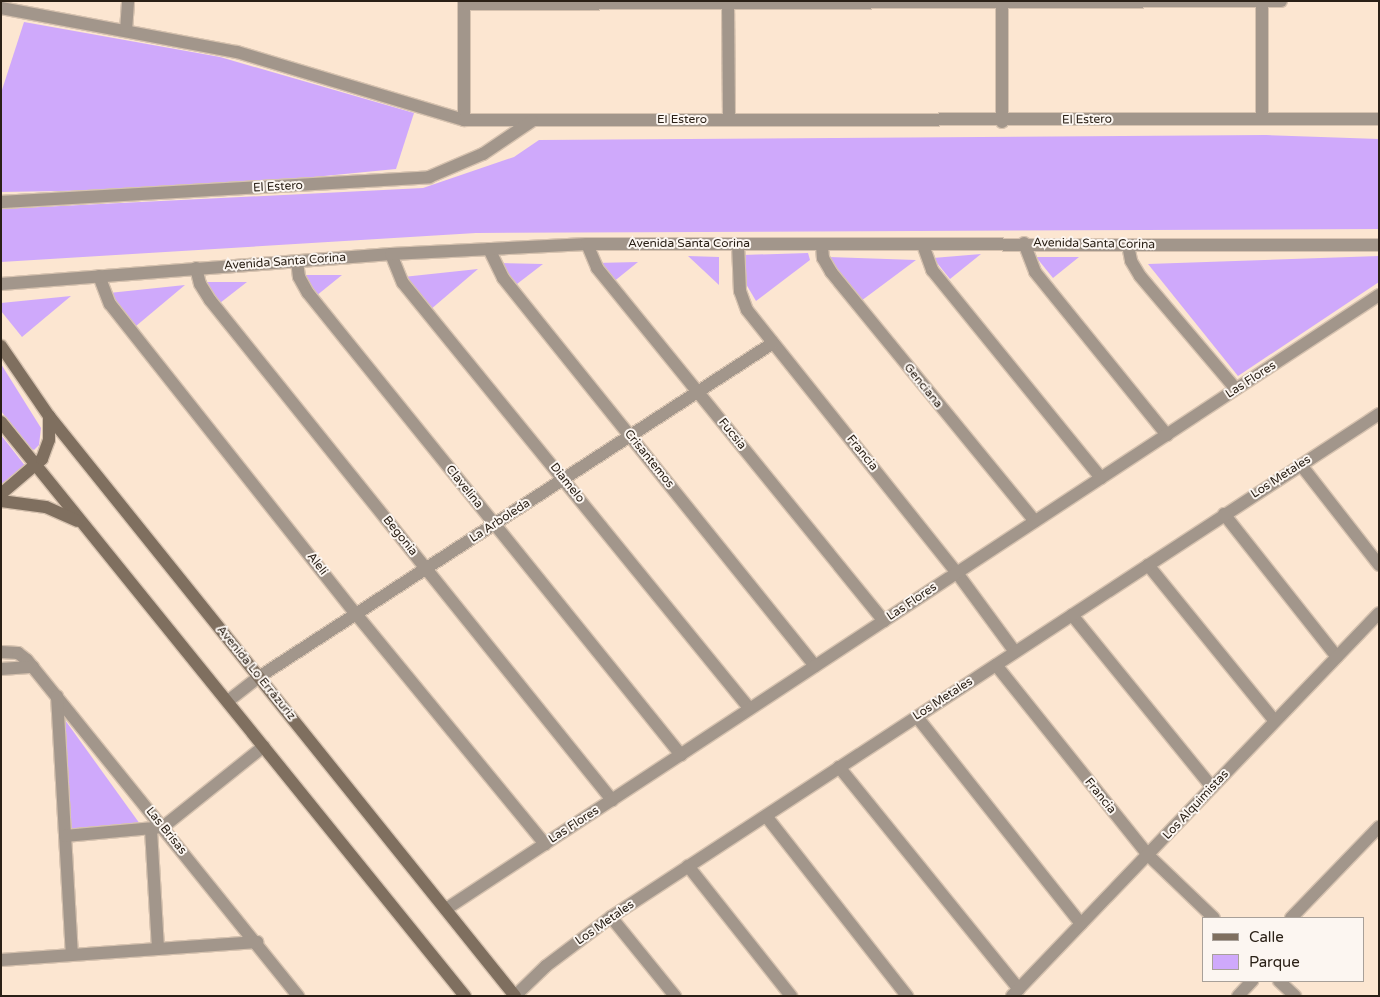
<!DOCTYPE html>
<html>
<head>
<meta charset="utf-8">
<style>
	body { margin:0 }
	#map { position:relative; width:1380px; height:997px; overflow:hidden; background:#fce6d1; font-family:"Varela Round",sans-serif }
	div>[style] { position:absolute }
	.green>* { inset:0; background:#cfa9fb }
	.roads { filter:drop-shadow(1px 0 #d6c2af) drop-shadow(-1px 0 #d6c2af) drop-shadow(0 1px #d6c2af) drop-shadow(0 -1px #d6c2af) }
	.minor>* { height:12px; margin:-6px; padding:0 6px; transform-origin:6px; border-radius:6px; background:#a2968b }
	.tertiary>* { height:12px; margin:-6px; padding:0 6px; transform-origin:6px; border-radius:6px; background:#a2968b }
	.secondary>* { height:12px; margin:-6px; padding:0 6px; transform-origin:6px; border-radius:6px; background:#7f6f5f }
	span { translate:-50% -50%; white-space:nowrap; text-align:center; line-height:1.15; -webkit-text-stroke:4px #fcf6f1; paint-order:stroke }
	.street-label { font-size:12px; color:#2a2016 }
	.frame { position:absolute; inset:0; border:2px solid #2a2016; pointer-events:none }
	.legend { position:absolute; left:1202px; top:917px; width:162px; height:65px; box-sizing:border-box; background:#fcf6f1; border:1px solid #a8a099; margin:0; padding:6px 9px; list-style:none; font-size:15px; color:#2a2016 }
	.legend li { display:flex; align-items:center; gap:10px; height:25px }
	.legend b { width:25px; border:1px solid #a8a099 }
</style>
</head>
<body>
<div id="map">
	<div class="green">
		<i style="clip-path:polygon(24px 22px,220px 57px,414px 113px,396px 169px,293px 179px,115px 190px,1px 192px,1px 93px)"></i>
		<i style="clip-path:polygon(1266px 135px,1379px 139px,1379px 229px,476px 233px,1px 262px,1px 209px,423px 188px,514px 157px,539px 140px)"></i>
		<i style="clip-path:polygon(808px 253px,810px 260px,756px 301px,746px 284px,743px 255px)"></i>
		<i style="clip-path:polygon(981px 254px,950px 279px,933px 258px)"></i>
		<i style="clip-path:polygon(688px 256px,719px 257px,719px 285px)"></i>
		<i style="clip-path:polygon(1379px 256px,1379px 282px,1238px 376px,1148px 264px)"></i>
		<i style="clip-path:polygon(829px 257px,916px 260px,861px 301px)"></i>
		<i style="clip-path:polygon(1036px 257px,1079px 257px,1053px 278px)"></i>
		<i style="clip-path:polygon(638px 262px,612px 283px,595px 263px)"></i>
		<i style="clip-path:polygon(500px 263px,543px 264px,517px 284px)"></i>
		<i style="clip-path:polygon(478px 269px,430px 310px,403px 277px)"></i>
		<i style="clip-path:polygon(299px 275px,342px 275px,316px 296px)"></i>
		<i style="clip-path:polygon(203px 282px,247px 282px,220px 303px)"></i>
		<i style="clip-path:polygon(185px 285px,136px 326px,109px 293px)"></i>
		<i style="clip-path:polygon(71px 296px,22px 337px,1px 311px,1px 303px)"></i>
		<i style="clip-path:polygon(1px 364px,41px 428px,39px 445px,34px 450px,27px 446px,1px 411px)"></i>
		<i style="clip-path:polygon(1px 435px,26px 467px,1px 484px)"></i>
		<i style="clip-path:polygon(60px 713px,140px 824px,68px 829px)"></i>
	</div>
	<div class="roads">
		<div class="minor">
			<i style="left:464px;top:1px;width:119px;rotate:90deg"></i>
			<i style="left:728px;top:3px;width:117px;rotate:89.5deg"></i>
			<i style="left:464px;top:4px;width:817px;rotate:-0.21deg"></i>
			<i style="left:1px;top:8px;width:240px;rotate:10.6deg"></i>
			<i style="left:237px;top:52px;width:237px;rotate:16.7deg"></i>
			<i style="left:464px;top:120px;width:915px;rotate:-0.06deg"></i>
			<i style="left:126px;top:31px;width:30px;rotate:-86deg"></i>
			<i style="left:1262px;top:118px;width:117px;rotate:-90deg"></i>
			<i style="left:1002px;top:122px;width:121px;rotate:-90deg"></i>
			<i style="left:1px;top:202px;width:429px;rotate:-3.3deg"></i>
			<i style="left:429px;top:177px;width:59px;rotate:-23.1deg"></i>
			<i style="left:483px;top:154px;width:59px;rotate:-34deg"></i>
			<i style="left:1024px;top:243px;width:31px;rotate:69deg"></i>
			<i style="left:1035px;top:272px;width:210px;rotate:51deg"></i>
			<i style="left:587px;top:244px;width:26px;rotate:67deg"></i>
			<i style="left:597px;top:268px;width:455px;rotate:50.9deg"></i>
			<i style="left:738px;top:244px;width:47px;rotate:87.6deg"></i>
			<i style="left:740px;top:291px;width:20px;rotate:70deg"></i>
			<i style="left:747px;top:310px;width:337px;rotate:51.4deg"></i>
			<i style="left:957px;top:573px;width:98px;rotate:53.7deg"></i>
			<i style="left:822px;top:245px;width:13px;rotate:86deg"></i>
			<i style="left:823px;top:258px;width:16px;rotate:60deg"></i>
			<i style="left:831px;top:272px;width:322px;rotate:50.7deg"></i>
			<i style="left:923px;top:245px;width:27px;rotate:70deg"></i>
			<i style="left:932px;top:270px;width:268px;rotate:50.9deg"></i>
			<i style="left:1128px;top:245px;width:16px;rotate:79deg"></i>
			<i style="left:1131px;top:261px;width:17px;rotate:59deg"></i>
			<i style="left:1140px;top:276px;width:148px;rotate:49.7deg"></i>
			<i style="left:489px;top:249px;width:32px;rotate:64deg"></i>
			<i style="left:503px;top:278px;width:498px;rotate:51.2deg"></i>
			<i style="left:391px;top:254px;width:31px;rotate:68deg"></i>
			<i style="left:403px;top:283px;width:549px;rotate:50.84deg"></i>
			<i style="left:297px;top:261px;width:16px;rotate:83deg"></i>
			<i style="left:299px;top:277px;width:18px;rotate:61deg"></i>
			<i style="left:308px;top:293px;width:594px;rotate:51.08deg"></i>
			<i style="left:196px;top:268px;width:16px;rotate:76deg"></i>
			<i style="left:200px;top:284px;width:19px;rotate:58deg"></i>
			<i style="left:210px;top:300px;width:642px;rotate:51.2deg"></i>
			<i style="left:99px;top:276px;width:30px;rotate:69deg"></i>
			<i style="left:110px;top:304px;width:396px;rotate:51.6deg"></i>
			<i style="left:356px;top:614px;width:298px;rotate:50.6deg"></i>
			<i style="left:1301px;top:465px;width:127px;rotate:52deg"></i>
			<i style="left:1224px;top:514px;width:182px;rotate:51.7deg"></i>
			<i style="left:1148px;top:565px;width:201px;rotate:50.9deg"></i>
			<i style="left:1072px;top:615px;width:222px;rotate:50.9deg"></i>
			<i style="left:1px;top:652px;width:17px;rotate:3deg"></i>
			<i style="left:18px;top:653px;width:11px;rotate:38deg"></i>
			<i style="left:27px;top:660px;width:432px;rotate:51.1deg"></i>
			<i style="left:996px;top:665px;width:243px;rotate:51.3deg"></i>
			<i style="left:1148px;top:855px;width:91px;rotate:43.7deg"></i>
			<i style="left:1px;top:669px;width:32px;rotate:-4deg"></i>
			<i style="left:57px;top:696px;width:259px;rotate:86.7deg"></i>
			<i style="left:228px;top:701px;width:39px;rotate:-38deg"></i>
			<i style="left:259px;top:677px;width:613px;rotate:-33.02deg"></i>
			<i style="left:917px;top:717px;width:264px;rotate:51.6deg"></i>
			<i style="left:839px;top:767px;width:286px;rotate:51deg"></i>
			<i style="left:766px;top:816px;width:229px;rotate:51.9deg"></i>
			<i style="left:151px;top:830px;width:119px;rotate:86.6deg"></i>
			<i style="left:65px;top:836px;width:98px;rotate:-5.2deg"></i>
			<i style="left:163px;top:827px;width:129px;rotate:-38.7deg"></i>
			<i style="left:688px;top:866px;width:166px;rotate:51.6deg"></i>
			<i style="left:446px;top:909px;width:1117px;rotate:-33.35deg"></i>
			<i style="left:611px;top:917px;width:102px;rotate:51deg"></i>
			<i style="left:1291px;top:918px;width:127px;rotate:-46deg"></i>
			<i style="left:1px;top:960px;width:257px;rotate:-4deg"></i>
			<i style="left:1279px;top:981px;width:22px;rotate:43deg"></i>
			<i style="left:515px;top:996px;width:43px;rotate:-44.1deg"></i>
			<i style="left:546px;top:966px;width:81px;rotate:-37deg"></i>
			<i style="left:611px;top:917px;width:918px;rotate:-33.22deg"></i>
			<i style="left:1012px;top:996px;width:530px;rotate:-46.22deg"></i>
			<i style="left:1238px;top:996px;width:21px;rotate:-47deg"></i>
		</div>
		<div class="tertiary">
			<i style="left:1px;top:284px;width:391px;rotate:-4.4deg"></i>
			<i style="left:391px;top:254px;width:196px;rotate:-2.9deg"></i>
			<i style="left:587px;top:244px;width:792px;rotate:0.07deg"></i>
		</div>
		<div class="secondary">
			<i style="left:1px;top:346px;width:85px;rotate:55.6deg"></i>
			<i style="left:49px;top:416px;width:744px;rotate:51.22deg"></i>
			<i style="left:1px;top:422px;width:738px;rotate:51.05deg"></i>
			<i style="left:1px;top:494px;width:54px;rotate:-40.5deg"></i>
			<i style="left:42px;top:459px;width:20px;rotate:-70deg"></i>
			<i style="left:49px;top:440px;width:24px;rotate:-90deg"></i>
			<i style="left:1px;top:501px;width:45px;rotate:7.6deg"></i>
			<i style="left:46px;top:507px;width:34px;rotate:24deg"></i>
		</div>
	</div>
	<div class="street-label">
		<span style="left:682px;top:120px">El Estero</span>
		<span style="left:1087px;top:120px;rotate:-1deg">El Estero</span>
		<span style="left:278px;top:187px;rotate:-3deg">El Estero</span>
		<span style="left:689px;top:244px">Avenida Santa Corina</span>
		<span style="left:1094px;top:244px;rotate:1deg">Avenida Santa Corina</span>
		<span style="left:285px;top:262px;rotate:-4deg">Avenida Santa Corina</span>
		<span style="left:1251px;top:380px;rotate:-33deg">Las Flores</span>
		<span style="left:923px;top:386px;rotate:51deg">Genciana</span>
		<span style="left:732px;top:434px;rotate:51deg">Fucsia</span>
		<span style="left:862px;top:453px;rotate:51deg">Francia</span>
		<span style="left:649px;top:459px;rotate:51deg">Crisantemos</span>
		<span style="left:1281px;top:477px;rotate:-33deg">Los Metales</span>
		<span style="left:567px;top:483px;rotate:51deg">Diamelo</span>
		<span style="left:464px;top:487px;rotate:51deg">Clavelina</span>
		<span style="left:500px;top:521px;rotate:-33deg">La Arboleda</span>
		<span style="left:400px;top:536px;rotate:51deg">Begonia</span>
		<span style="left:317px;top:564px;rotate:52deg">Alelí</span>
		<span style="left:912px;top:602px;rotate:-34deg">Las Flores</span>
		<span style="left:256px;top:673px;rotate:51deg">Avenida Lo Errázuriz</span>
		<span style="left:943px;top:699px;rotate:-33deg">Los Metales</span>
		<span style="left:1100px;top:796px;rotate:51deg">Francia</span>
		<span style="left:1196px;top:805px;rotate:-47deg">Los Alquimistas</span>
		<span style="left:574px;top:825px;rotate:-33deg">Las Flores</span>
		<span style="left:166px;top:831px;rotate:51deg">Las Brisas</span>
		<span style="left:605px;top:923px;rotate:-35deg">Los Metales</span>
	</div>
	<div class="frame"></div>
	<ul class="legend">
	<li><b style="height:6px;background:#7f6f5f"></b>Calle</li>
	<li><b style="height:14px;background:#cfa9fb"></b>Parque</li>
	</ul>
</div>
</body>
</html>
